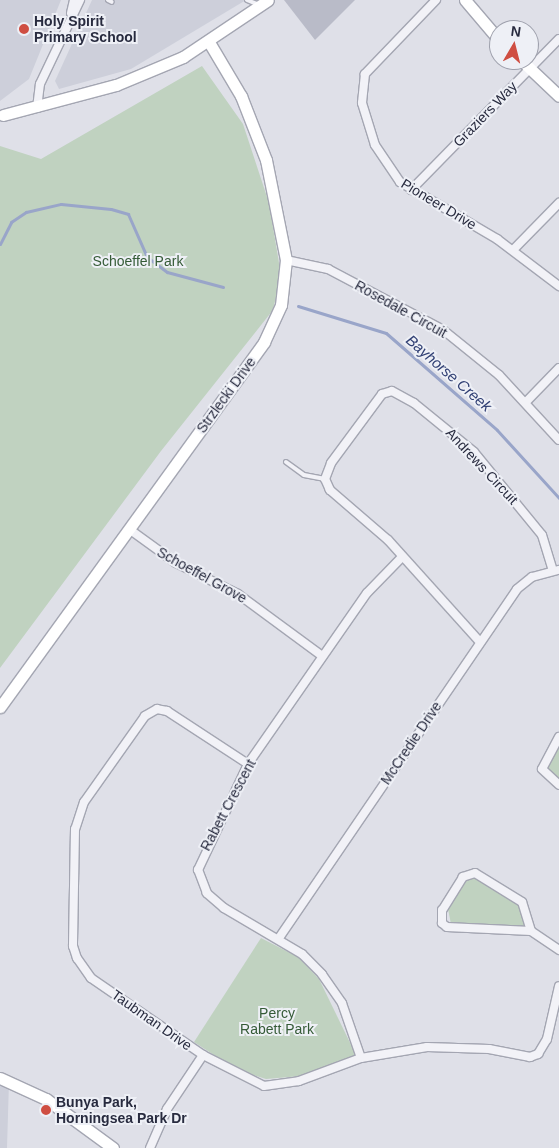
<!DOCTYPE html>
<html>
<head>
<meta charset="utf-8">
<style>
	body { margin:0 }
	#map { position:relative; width:559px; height:1148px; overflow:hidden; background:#dfe0e8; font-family:Arial,sans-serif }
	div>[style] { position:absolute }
	.built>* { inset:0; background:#cdcfda }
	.green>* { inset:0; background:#c0d2c0 }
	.stream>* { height:3px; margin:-1.5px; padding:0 1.5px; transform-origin:1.5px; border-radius:1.5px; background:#99a5c9 }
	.building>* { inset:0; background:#b9bbc8 }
	.roads { filter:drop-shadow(1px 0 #a4a6b2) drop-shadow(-1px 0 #a4a6b2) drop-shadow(0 1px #a4a6b2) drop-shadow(0 -1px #a4a6b2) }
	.lane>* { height:4px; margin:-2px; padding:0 2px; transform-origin:2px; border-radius:2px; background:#f2f2f7 }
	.street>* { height:8px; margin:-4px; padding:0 4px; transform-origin:4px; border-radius:4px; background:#f2f2f7 }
	.secondary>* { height:11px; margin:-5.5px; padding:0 5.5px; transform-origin:5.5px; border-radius:5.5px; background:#fff }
	.dots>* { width:14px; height:14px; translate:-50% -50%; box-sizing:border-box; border:2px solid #eef0f6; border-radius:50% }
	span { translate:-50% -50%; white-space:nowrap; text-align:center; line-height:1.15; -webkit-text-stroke:4px #eef0f6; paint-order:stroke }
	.poi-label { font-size:14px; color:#282b3f; font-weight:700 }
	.left { translate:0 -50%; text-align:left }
	.street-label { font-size:14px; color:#282b3f }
	.park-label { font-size:14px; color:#355b37 }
	.water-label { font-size:15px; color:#314074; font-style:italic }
	.north { position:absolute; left:489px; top:20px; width:50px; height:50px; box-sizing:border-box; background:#eef0f6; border:1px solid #9fa1ad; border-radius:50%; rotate:8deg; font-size:14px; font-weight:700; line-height:20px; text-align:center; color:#282b3f }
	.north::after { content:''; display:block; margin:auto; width:18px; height:22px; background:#cf4e42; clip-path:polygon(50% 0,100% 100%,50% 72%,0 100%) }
</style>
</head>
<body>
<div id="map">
	<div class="built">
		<i style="clip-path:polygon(0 0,61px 0,29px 79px,0 101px)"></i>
		<i style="clip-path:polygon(92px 0,246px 0,131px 69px,59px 89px,55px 81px)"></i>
		<i style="clip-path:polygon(0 1078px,9px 1082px,7px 1148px,0 1148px)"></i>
	</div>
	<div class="green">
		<i style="clip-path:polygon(202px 66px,243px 124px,269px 203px,281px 275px,273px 310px,161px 451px,0 668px,0 146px,41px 159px)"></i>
		<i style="clip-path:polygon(559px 744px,559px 781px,547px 766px)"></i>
		<i style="clip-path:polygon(469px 877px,483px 879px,521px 907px,526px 928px,451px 924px,448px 909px)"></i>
		<i style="clip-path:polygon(261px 938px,298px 957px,319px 979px,356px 1055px,301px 1076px,266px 1079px,237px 1070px,194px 1042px)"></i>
	</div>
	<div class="stream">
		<i style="left:0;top:244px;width:25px;rotate:-63deg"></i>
		<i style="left:11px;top:222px;width:18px;rotate:-34deg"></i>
		<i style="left:26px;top:212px;width:36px;rotate:-13deg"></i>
		<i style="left:61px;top:204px;width:50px;rotate:5.7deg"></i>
		<i style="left:111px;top:209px;width:18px;rotate:16deg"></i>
		<i style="left:128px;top:214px;width:47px;rotate:66.2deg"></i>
		<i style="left:147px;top:257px;width:25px;rotate:37deg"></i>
		<i style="left:167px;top:272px;width:58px;rotate:15deg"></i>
		<i style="left:298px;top:306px;width:92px;rotate:17.1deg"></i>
		<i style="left:386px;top:333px;width:147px;rotate:41.1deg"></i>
		<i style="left:497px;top:430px;width:92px;rotate:47.6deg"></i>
	</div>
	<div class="building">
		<i style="clip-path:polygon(284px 0,355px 0,315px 40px)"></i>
	</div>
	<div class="roads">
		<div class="lane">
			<i style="left:108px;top:0;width:4px;rotate:27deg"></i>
			<i style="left:247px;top:0;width:11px;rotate:22deg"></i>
			<i style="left:286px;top:462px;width:22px;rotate:36deg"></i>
			<i style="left:304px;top:475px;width:20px;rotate:11deg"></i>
		</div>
		<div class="street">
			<i style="left:436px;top:0;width:103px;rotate:133.8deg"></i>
			<i style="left:365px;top:74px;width:29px;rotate:96deg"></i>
			<i style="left:362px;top:103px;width:44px;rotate:72.8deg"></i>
			<i style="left:375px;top:145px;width:45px;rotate:56deg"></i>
			<i style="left:400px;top:182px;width:113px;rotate:30.4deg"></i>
			<i style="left:497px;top:239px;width:78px;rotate:37.2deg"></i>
			<i style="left:71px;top:13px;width:13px;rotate:-77deg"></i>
			<i style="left:37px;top:108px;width:24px;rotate:-83deg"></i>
			<i style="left:40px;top:84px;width:93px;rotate:-64.5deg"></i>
			<i style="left:411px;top:190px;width:211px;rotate:-45.6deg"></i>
			<i style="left:513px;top:250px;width:66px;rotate:-45.6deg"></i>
			<i style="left:286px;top:260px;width:43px;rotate:12.1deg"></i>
			<i style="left:328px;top:269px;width:129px;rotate:27.8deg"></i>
			<i style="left:442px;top:329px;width:73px;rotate:38.9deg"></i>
			<i style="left:499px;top:375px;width:88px;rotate:47.3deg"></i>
			<i style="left:526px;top:402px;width:47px;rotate:-45.9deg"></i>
			<i style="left:129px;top:529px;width:58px;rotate:35.9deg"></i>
			<i style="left:176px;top:563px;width:69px;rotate:26.6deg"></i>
			<i style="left:238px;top:594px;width:104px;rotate:36.4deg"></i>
			<i style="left:480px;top:642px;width:137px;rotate:-132deg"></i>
			<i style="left:388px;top:540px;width:77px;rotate:-139.2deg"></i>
			<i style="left:330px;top:490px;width:12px;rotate:-114deg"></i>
			<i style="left:325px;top:479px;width:17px;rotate:-69deg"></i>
			<i style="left:331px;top:463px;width:86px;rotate:-53.5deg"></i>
			<i style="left:382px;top:394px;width:10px;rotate:-17deg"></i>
			<i style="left:392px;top:391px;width:25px;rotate:29deg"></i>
			<i style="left:414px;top:403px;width:77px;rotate:39.2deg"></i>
			<i style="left:474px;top:452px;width:107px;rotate:50.7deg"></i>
			<i style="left:542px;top:535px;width:37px;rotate:73deg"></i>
			<i style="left:559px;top:737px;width:36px;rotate:118deg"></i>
			<i style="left:542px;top:769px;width:23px;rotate:43deg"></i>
			<i style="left:248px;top:764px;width:97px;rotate:-146.8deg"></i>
			<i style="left:167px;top:711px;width:10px;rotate:-169deg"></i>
			<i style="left:157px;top:709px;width:14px;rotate:150deg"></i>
			<i style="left:145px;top:716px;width:105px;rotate:125.3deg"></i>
			<i style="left:84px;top:802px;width:28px;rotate:108deg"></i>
			<i style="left:75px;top:829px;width:117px;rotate:91deg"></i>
			<i style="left:73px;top:946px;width:13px;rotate:72deg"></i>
			<i style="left:77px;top:958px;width:24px;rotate:55deg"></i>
			<i style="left:91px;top:978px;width:136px;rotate:34.5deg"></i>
			<i style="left:203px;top:1055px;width:68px;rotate:26.9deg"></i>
			<i style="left:264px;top:1086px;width:35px;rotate:-8deg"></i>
			<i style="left:299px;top:1081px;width:66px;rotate:-20.4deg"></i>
			<i style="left:361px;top:1058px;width:67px;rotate:-9.5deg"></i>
			<i style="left:427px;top:1047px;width:62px;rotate:1.8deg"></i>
			<i style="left:489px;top:1049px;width:42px;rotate:11deg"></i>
			<i style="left:530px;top:1057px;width:9px;rotate:-21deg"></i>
			<i style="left:538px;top:1054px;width:17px;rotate:-59deg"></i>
			<i style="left:547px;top:1039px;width:54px;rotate:-77.2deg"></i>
			<i style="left:531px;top:931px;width:30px;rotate:-107deg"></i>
			<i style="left:522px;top:902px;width:55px;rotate:-148.3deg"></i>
			<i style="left:475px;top:873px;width:13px;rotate:162deg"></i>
			<i style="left:463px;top:877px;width:39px;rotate:122deg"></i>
			<i style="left:442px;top:910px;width:13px;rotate:90deg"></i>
			<i style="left:442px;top:923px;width:6px;rotate:39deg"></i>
			<i style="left:447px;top:927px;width:84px;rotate:2.7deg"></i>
			<i style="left:531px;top:931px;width:34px;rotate:34deg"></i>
			<i style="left:279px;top:938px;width:422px;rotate:-55.7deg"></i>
			<i style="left:517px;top:589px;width:19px;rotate:-39deg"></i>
			<i style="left:532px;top:577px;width:28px;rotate:-15deg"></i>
			<i style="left:361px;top:1058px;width:58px;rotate:-109.1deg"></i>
			<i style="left:342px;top:1003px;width:35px;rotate:-125deg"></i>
			<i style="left:322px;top:974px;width:28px;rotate:-135deg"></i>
			<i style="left:302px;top:954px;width:91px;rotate:-149.5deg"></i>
			<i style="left:224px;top:908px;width:23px;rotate:-139deg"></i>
			<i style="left:207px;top:893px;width:25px;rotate:-111deg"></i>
			<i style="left:198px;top:870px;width:117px;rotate:-64.7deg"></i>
			<i style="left:248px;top:764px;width:208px;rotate:-55.2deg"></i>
			<i style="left:367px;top:593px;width:49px;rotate:-45.8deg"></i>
			<i style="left:150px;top:1148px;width:43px;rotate:-66.4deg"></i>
			<i style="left:167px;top:1109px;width:65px;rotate:-56.3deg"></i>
		</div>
		<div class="secondary">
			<i style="left:465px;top:0;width:52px;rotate:49.6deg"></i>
			<i style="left:521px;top:60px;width:52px;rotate:43.5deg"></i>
			<i style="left:3px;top:115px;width:117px;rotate:-14.9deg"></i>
			<i style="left:116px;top:85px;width:73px;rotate:-22.7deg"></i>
			<i style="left:183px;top:57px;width:102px;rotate:-33.8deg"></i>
			<i style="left:0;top:707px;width:450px;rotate:-54.1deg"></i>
			<i style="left:264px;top:342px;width:41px;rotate:-65.3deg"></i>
			<i style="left:281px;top:305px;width:45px;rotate:-83.7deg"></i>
			<i style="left:286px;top:260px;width:102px;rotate:-101.3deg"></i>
			<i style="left:266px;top:160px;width:69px;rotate:-111.3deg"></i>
			<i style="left:241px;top:96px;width:63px;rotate:-120.7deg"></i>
			<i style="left:0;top:1078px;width:51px;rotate:24.5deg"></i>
			<i style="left:46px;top:1099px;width:83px;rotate:36.2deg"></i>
		</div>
	</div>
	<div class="dots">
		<i style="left:24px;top:29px;background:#cf4e42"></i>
		<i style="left:46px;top:1110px;background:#cf4e42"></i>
	</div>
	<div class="poi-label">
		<span class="left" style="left:34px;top:29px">Holy Spirit<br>Primary School</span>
		<span class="left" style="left:56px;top:1110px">Bunya Park,<br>Horningsea Park Dr</span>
	</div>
	<div class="street-label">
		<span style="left:485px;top:114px;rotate:-46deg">Graziers Way</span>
		<span style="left:439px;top:204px;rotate:31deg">Pioneer Drive</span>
		<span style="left:401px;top:309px;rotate:29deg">Rosedale Circuit</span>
		<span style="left:226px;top:395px;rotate:-54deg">Strzlecki Drive</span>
		<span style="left:482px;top:466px;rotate:47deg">Andrews Circuit</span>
		<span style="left:202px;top:575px;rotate:29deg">Schoeffel Grove</span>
		<span style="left:411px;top:743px;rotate:-56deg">McCredie Drive</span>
		<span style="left:228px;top:805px;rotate:-62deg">Rabett Crescent</span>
		<span style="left:152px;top:1020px;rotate:35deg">Taubman Drive</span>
	</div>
	<div class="park-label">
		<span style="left:138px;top:261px">Schoeffel Park</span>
		<span style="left:277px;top:1021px">Percy<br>Rabett Park</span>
	</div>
	<div class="water-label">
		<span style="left:449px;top:373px;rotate:41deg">Bayhorse Creek</span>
	</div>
	<div class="north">N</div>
</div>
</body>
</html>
